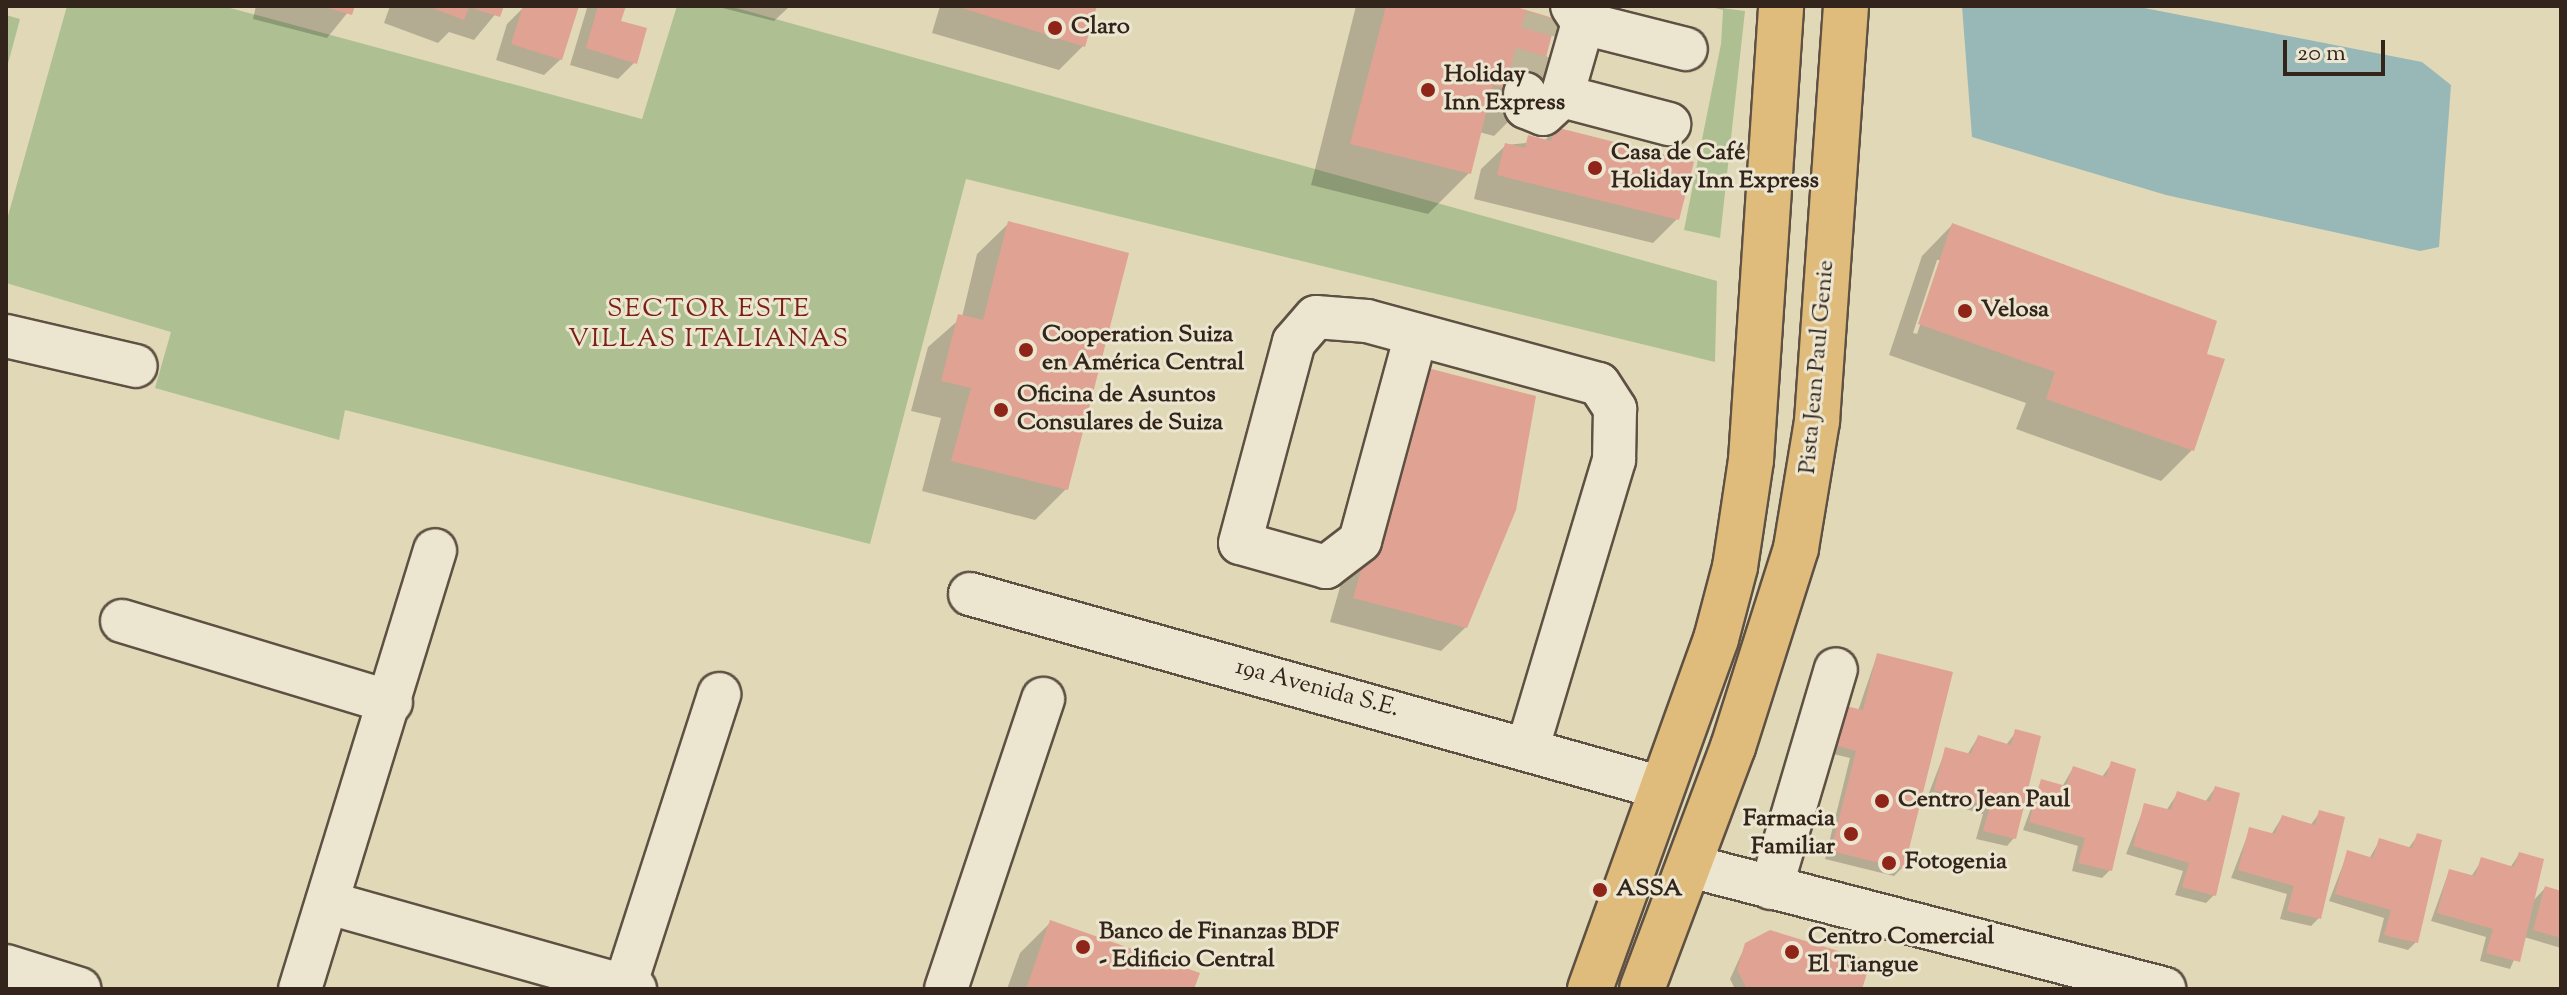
<!DOCTYPE html>
<html>
<head>
<meta charset="utf-8">
<style>
	body { margin:0 }
	#map { position:relative; width:2567px; height:995px; overflow:hidden; background:#e1d8b7; font-family:"Sorts Mill Goudy",serif }
	div>[style] { position:absolute }
	.green>* { inset:0; background:#aec092 }
	.water>* { inset:0; background:#97b8b6 }
	.shadow>* { inset:0; background:#0003 }
	.building>* { inset:0; background:#e0a293 }
	.minor-tunnel>* { height:42px; margin-top:-21px; transform-origin:0; background:repeating-linear-gradient(90deg,#beb498 0 42px,transparent 0 63px) }
	.roads { filter:drop-shadow(2px 0 #5e5143) drop-shadow(-2px 0 #5e5143) drop-shadow(0 2px #5e5143) drop-shadow(0 -2px #5e5143) }
	.minor>* { height:42px; margin:-21px; padding:0 21px; transform-origin:21px; border-radius:21px; background:#ece6d0 }
	.major>* { height:44px; margin:-22px; padding:0 22px; transform-origin:22px; border-radius:22px; background:#e0bc7c }
	.dots>* { width:22px; height:22px; translate:-50% -50%; box-sizing:border-box; border:4px solid #ece6d0; border-radius:50% }
	span { translate:-50% -50%; white-space:nowrap; text-align:center; line-height:1.15; -webkit-text-stroke:6px #ece6d0; paint-order:stroke }
	.poi-label { font-size:24px; color:#33241c; font-weight:700 }
	.left { translate:0 -50%; text-align:left }
	.right { translate:-100% -50%; text-align:right }
	.street-label { font-size:24px; color:#33241c }
	.neighbourhood-label { font-size:26px; color:#7a1f14; letter-spacing:2px }
	.frame { position:absolute; inset:0; border:8px solid #33241c; pointer-events:none }
	.scale { position:absolute; left:2283px; top:40px; width:102px; height:36px; box-sizing:border-box; border:4px solid #33241c; border-top:0; padding-left:10px; font-size:24px; line-height:28px; white-space:nowrap; color:#33241c; -webkit-text-stroke:6px #ece6d0; paint-order:stroke }
</style>
</head>
<body>
<div id="map">
	<div class="green">
		<i style="clip-path:polygon(67px 6px,223px 6px,642px 119px,677px 6px,729px 6px,1717px 281px,1715px 362px,966px 179px,870px 544px,345px 410px,339px 440px,155px 388px,171px 332px,6px 283px,6px 223px)"></i>
		<i style="clip-path:polygon(1707px 6px,1745px 11px,1720px 238px,1684px 230px,1721px 44px,1723px 10px)"></i>
		<i style="clip-path:polygon(6px 15px,20px 19px,6px 71px)"></i>
	</div>
	<div class="water">
		<i style="clip-path:polygon(1962px 6px,2134px 6px,2422px 62px,2451px 85px,2439px 247px,2420px 251px,2166px 195px,1972px 137px)"></i>
	</div>
	<div class="shadow">
		<i style="clip-path:polygon(256px 6px,353px 6px,327px 38px,253px 19px)"></i>
		<i style="clip-path:polygon(390px 6px,502px 6px,474px 40px,449px 32px,438px 43px,384px 23px)"></i>
		<i style="clip-path:polygon(577px 6px,561px 59px,544px 75px,496px 60px,507px 24px,524px 7px)"></i>
		<i style="clip-path:polygon(624px 6px,619px 22px,635px 62px,618px 79px,570px 65px,587px 8px)"></i>
		<i style="clip-path:polygon(715px 6px,790px 6px,774px 21px)"></i>
		<i style="clip-path:polygon(940px 6px,1095px 6px,1083px 46px,1059px 70px,932px 33px)"></i>
		<i style="clip-path:polygon(1356px 6px,1511px 6px,1535px 95px,1494px 136px,1479px 132px,1469px 173px,1428px 214px,1311px 185px)"></i>
		<i style="clip-path:polygon(1555px 130px,1677px 219px,1653px 243px,1474px 199px,1481px 169px,1506px 145px,1544px 141px)"></i>
		<i style="clip-path:polygon(1008px 224px,1066px 489px,1035px 520px,922px 491px,941px 418px,911px 411px,928px 347px,962px 317px,977px 254px)"></i>
		<i style="clip-path:polygon(evenodd,1952px 225px,2205px 356px,2192px 450px,2161px 481px,2016px 429px,2026px 403px,1889px 355px,1922px 256px,1952px 225px,1937px 260px,1942px 260px,1917px 334px,1913px 333px,1937px 260px)"></i>
		<i style="clip-path:polygon(1396px 392px,1466px 627px,1441px 651px,1330px 622px)"></i>
		<i style="clip-path:polygon(1877px 655px,1902px 868px,1894px 876px,1825px 859px,1850px 758px,1825px 752px,1858px 711px)"></i>
		<i style="clip-path:polygon(2016px 732px,2014px 838px,2007px 846px,1976px 839px,1983px 814px,1927px 798px,1946px 749px,1967px 755px,1978px 737px,2006px 745px)"></i>
		<i style="clip-path:polygon(2112px 763px,2110px 870px,2102px 878px,2072px 871px,2078px 846px,2023px 830px,2041px 781px,2062px 787px,2073px 768px,2102px 777px)"></i>
		<i style="clip-path:polygon(2215px 788px,2214px 895px,2206px 903px,2175px 895px,2183px 871px,2126px 854px,2145px 805px,2166px 811px,2177px 794px,2205px 802px)"></i>
		<i style="clip-path:polygon(2320px 812px,2319px 918px,2311px 926px,2280px 919px,2287px 894px,2231px 878px,2250px 829px,2271px 835px,2282px 817px,2310px 826px)"></i>
		<i style="clip-path:polygon(2418px 835px,2416px 942px,2408px 950px,2378px 942px,2384px 918px,2329px 901px,2348px 852px,2369px 859px,2380px 840px,2408px 849px)"></i>
		<i style="clip-path:polygon(2519px 854px,2532px 902px,2545px 888px,2561px 893px,2561px 948px,2524px 937px,2510px 969px,2480px 961px,2486px 937px,2431px 921px,2449px 871px,2471px 877px,2482px 860px,2510px 868px)"></i>
		<i style="clip-path:polygon(1051px 922px,1192px 989px,1007px 989px,1020px 953px)"></i>
		<i style="clip-path:polygon(1746px 944px,1860px 989px,1735px 989px,1730px 979px)"></i>
	</div>
	<div class="building">
		<i style="clip-path:polygon(321px 6px,355px 6px,352px 15px)"></i>
		<i style="clip-path:polygon(427px 6px,504px 6px,500px 17px,469px 7px,464px 20px)"></i>
		<i style="clip-path:polygon(523px 6px,579px 6px,562px 60px,511px 44px)"></i>
		<i style="clip-path:polygon(598px 6px,626px 6px,621px 21px,647px 28px,637px 64px,586px 48px)"></i>
		<i style="clip-path:polygon(956px 6px,1097px 6px,1085px 47px)"></i>
		<i style="clip-path:polygon(1386px 6px,1513px 6px,1556px 19px,1536px 96px,1493px 85px,1471px 174px,1350px 144px)"></i>
		<i style="clip-path:polygon(1555px 127px,1694px 162px,1679px 220px,1497px 175px,1505px 143px,1525px 148px,1528px 135px,1551px 141px)"></i>
		<i style="clip-path:polygon(1008px 221px,1129px 253px,1068px 490px,951px 461px,971px 388px,941px 381px,958px 314px,983px 320px)"></i>
		<i style="clip-path:polygon(1952px 223px,2217px 321px,2207px 354px,2225px 359px,2194px 451px,2046px 399px,2055px 372px,1918px 324px)"></i>
		<i style="clip-path:polygon(1420px 366px,1536px 396px,1516px 510px,1467px 628px,1353px 598px)"></i>
		<i style="clip-path:polygon(1877px 653px,1953px 672px,1904px 869px,1831px 851px,1856px 751px,1832px 744px,1841px 705px,1863px 710px)"></i>
		<i style="clip-path:polygon(2015px 729px,2041px 736px,2016px 839px,1983px 831px,1990px 807px,1934px 790px,1945px 747px,1971px 754px,1978px 735px,2011px 745px)"></i>
		<i style="clip-path:polygon(2111px 761px,2136px 769px,2112px 871px,2078px 863px,2085px 838px,2029px 822px,2041px 779px,2066px 786px,2073px 766px,2106px 777px)"></i>
		<i style="clip-path:polygon(2215px 786px,2240px 793px,2216px 896px,2182px 887px,2189px 863px,2133px 846px,2144px 803px,2171px 810px,2177px 791px,2210px 802px)"></i>
		<i style="clip-path:polygon(2319px 810px,2345px 817px,2321px 919px,2287px 911px,2294px 886px,2238px 870px,2249px 827px,2275px 834px,2282px 815px,2315px 825px)"></i>
		<i style="clip-path:polygon(2417px 833px,2442px 840px,2418px 943px,2384px 935px,2391px 910px,2335px 894px,2347px 850px,2373px 858px,2379px 838px,2412px 848px)"></i>
		<i style="clip-path:polygon(2519px 852px,2544px 859px,2520px 962px,2486px 953px,2493px 929px,2437px 913px,2449px 869px,2475px 876px,2481px 857px,2514px 867px)"></i>
		<i style="clip-path:polygon(2545px 886px,2561px 891px,2561px 938px,2533px 930px)"></i>
		<i style="clip-path:polygon(1050px 920px,1200px 973px,1194px 989px,1026px 989px)"></i>
		<i style="clip-path:polygon(1770px 930px,1871px 961px,1862px 989px,1747px 989px,1737px 970px,1745px 943px)"></i>
	</div>
	<div class="minor-tunnel">
		<i style="left:1525px;top:94px;width:80px;rotate:-74.7deg"></i>
	</div>
	<div class="roads">
		<div class="minor">
			<i style="left:1583px;top:23px;width:106px;rotate:14.2deg"></i>
			<i style="left:1525px;top:94px;width:13px;rotate:86deg"></i>
			<i style="left:1526px;top:107px;width:18px;rotate:22deg"></i>
			<i style="left:1543px;top:114px;width:26px;rotate:-43deg"></i>
			<i style="left:1562px;top:96px;width:76px;rotate:-74deg"></i>
			<i style="left:1583px;top:23px;width:20px;rotate:-123deg"></i>
			<i style="left:1562px;top:96px;width:111px;rotate:14.7deg"></i>
			<i style="left:1416px;top:335px;width:213px;rotate:105.2deg"></i>
			<i style="left:1360px;top:541px;width:43px;rotate:142.6deg"></i>
			<i style="left:1326px;top:567px;width:89px;rotate:-164.4deg"></i>
			<i style="left:1240px;top:543px;width:208px;rotate:-75deg"></i>
			<i style="left:1294px;top:342px;width:33px;rotate:-49deg"></i>
			<i style="left:1316px;top:317px;width:51px;rotate:4.5deg"></i>
			<i style="left:1367px;top:321px;width:240px;rotate:15.2deg"></i>
			<i style="left:1599px;top:384px;width:30px;rotate:57deg"></i>
			<i style="left:1615px;top:409px;width:51px;rotate:91.1deg"></i>
			<i style="left:1614px;top:460px;width:299px;rotate:106.7deg"></i>
			<i style="left:6px;top:336px;width:133px;rotate:13deg"></i>
			<i style="left:970px;top:594px;width:719px;rotate:15.66deg"></i>
			<i style="left:122px;top:621px;width:281px;rotate:16.8deg"></i>
			<i style="left:1690px;top:866px;width:490px;rotate:14.5deg"></i>
			<i style="left:1771px;top:888px;width:228px;rotate:-73.5deg"></i>
			<i style="left:329px;top:903px;width:318px;rotate:15.7deg"></i>
			<i style="left:6px;top:966px;width:77px;rotate:17.3deg"></i>
			<i style="left:300px;top:989px;width:459px;rotate:-72.9deg"></i>
			<i style="left:624px;top:989px;width:310px;rotate:-72.1deg"></i>
			<i style="left:946px;top:989px;width:306px;rotate:-71.5deg"></i>
		</div>
		<div class="major">
			<i style="left:1590px;top:989px;width:372px;rotate:-70.2deg"></i>
			<i style="left:1716px;top:639px;width:74px;rotate:-75.2deg"></i>
			<i style="left:1735px;top:567px;width:108px;rotate:-81.5deg"></i>
			<i style="left:1751px;top:460px;width:455px;rotate:-86.2deg"></i>
			<i style="left:1642px;top:989px;width:259px;rotate:-69.4deg"></i>
			<i style="left:1733px;top:747px;width:209px;rotate:-72.4deg"></i>
			<i style="left:1796px;top:548px;width:129px;rotate:-80.6deg"></i>
			<i style="left:1817px;top:421px;width:416px;rotate:-86deg"></i>
		</div>
	</div>
	<div class="dots">
		<i style="left:1055px;top:28px;background:#8f2418"></i>
		<i style="left:1428px;top:90px;background:#8f2418"></i>
		<i style="left:1595px;top:168px;background:#8f2418"></i>
		<i style="left:1965px;top:311px;background:#8f2418"></i>
		<i style="left:1026px;top:350px;background:#8f2418"></i>
		<i style="left:1001px;top:410px;background:#8f2418"></i>
		<i style="left:1882px;top:801px;background:#8f2418"></i>
		<i style="left:1851px;top:834px;background:#8f2418"></i>
		<i style="left:1889px;top:863px;background:#8f2418"></i>
		<i style="left:1600px;top:890px;background:#8f2418"></i>
		<i style="left:1083px;top:947px;background:#8f2418"></i>
		<i style="left:1792px;top:952px;background:#8f2418"></i>
	</div>
	<div class="poi-label">
		<span class="left" style="left:1071px;top:28px">Claro</span>
		<span class="left" style="left:1444px;top:90px">Holiday<br>Inn Express</span>
		<span class="left" style="left:1611px;top:168px">Casa de Café<br>Holiday Inn Express</span>
		<span class="left" style="left:1981px;top:311px">Velosa</span>
		<span class="left" style="left:1042px;top:350px">Cooperation Suiza<br>en América Central</span>
		<span class="left" style="left:1017px;top:410px">Oficina de Asuntos<br>Consulares de Suiza</span>
		<span class="left" style="left:1898px;top:801px">Centro Jean Paul</span>
		<span class="right" style="left:1835px;top:834px">Farmacia<br>Familiar</span>
		<span class="left" style="left:1905px;top:863px">Fotogenia</span>
		<span class="left" style="left:1616px;top:890px">ASSA</span>
		<span class="left" style="left:1099px;top:947px">Banco de Finanzas BDF<br>- Edificio Central</span>
		<span class="left" style="left:1808px;top:952px">Centro Comercial<br>El Tiangue</span>
	</div>
	<div class="street-label">
		<span style="left:1818px;top:367px;rotate:-85deg">Pista Jean Paul Genie</span>
		<span style="left:1317px;top:689px;rotate:15deg">19a Avenida S.E.</span>
	</div>
	<div class="neighbourhood-label">
		<span style="left:709px;top:325px">SECTOR ESTE<br>VILLAS ITALIANAS</span>
	</div>
	<div class="frame"></div>
	<div class="scale">20 m</div>
</div>
</body>
</html>
